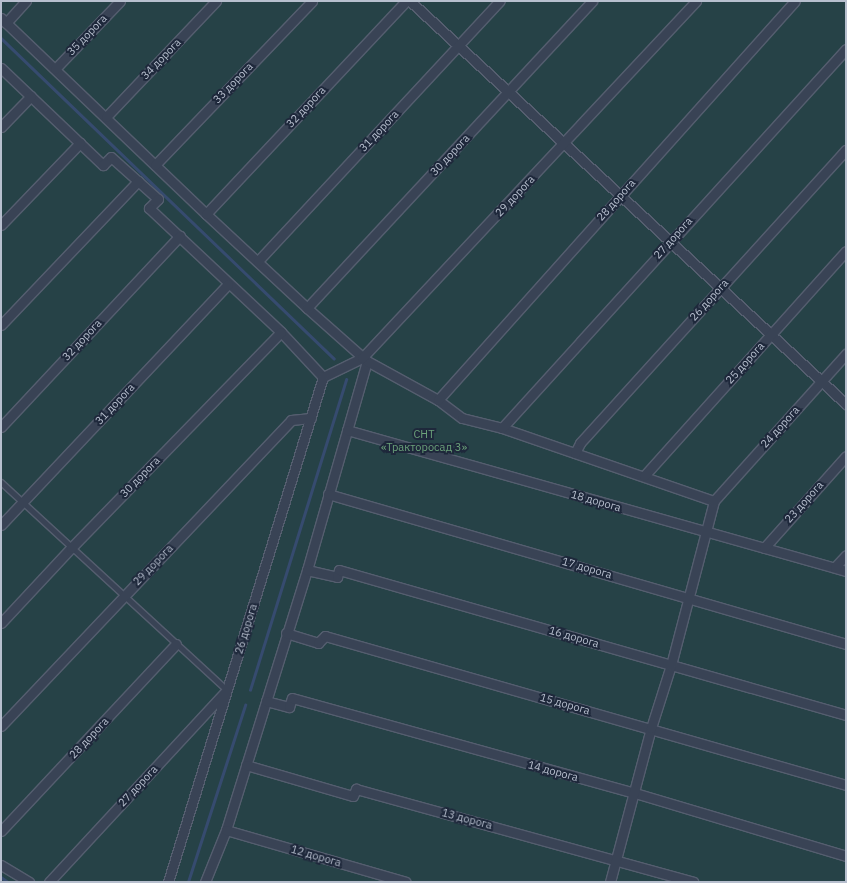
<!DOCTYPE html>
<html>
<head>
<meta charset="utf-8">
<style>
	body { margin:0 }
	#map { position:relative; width:847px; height:883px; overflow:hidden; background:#243146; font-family:"IBM Plex Sans",sans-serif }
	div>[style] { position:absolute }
	.green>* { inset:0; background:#264247; transform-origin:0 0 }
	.stream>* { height:2.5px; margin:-1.25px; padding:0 1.25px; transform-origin:1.25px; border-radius:1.25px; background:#364b6f }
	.roads { filter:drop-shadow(1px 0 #555e6f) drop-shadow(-1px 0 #555e6f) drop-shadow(0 1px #555e6f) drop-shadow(0 -1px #555e6f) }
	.lane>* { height:4.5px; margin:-2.25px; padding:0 2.25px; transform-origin:2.25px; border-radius:2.25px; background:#394355 }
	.street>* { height:9px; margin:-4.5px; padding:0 4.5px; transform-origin:4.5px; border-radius:4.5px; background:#394355 }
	span { translate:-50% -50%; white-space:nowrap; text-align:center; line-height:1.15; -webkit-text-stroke:4px #1e283b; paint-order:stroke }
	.street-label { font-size:11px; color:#b7bfce }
	.park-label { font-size:11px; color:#6ba27a }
	.frame { position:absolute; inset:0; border:2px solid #b7bfce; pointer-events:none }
</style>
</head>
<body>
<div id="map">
	<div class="green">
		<i style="left:1px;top:1px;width:845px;height:881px"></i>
	</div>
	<div class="stream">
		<i style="left:1px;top:38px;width:462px;rotate:43.9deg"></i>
		<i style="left:250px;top:690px;width:325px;rotate:-72.8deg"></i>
		<i style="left:1px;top:877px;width:9px;rotate:36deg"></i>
		<i style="left:188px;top:882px;width:186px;rotate:-72.1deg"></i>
	</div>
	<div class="roads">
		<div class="lane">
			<i style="left:1px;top:482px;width:307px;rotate:42.6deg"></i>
		</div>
		<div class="street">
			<i style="left:410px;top:1px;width:594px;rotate:42.75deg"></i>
			<i style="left:1px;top:18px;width:284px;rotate:43.7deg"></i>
			<i style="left:206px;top:214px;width:138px;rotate:42.9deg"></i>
			<i style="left:307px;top:308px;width:80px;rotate:41.5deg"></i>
			<i style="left:367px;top:361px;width:217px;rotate:106deg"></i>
			<i style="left:307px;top:570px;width:272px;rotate:107.3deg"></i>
			<i style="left:226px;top:830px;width:56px;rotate:112deg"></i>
			<i style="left:6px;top:23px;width:30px;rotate:-48deg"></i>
			<i style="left:1px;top:68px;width:141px;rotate:43.6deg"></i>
			<i style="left:103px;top:165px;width:11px;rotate:-45deg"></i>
			<i style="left:111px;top:157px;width:63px;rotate:41.8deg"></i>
			<i style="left:158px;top:199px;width:13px;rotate:135deg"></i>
			<i style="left:149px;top:208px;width:181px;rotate:43.2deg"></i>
			<i style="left:281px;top:332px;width:62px;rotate:47deg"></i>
			<i style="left:55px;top:69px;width:94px;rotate:-46.3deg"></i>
			<i style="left:106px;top:117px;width:160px;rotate:-46.5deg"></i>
			<i style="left:1px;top:127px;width:43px;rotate:-45.9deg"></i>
			<i style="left:155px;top:165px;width:227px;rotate:-46.2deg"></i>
			<i style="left:206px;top:214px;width:292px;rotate:-46.8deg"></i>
			<i style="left:1px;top:225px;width:114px;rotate:-46.1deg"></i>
			<i style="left:258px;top:261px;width:355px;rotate:-47.1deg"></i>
			<i style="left:307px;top:308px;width:419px;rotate:-47.1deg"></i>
			<i style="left:1px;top:325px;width:199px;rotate:-46.4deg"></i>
			<i style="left:367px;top:361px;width:81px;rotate:28.8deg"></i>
			<i style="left:438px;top:400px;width:30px;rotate:37deg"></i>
			<i style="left:462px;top:418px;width:41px;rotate:14deg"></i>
			<i style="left:502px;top:428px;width:224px;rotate:19deg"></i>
			<i style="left:323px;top:377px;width:43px;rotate:-26deg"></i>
			<i style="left:362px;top:358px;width:489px;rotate:-46.9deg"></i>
			<i style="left:438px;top:400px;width:535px;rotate:-48.18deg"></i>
			<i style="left:1px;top:427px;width:262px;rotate:-46.9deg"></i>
			<i style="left:502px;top:428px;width:512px;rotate:-47.77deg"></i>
			<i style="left:347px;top:430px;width:519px;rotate:15.78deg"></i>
			<i style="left:575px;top:453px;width:11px;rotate:-63deg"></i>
			<i style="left:580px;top:443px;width:396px;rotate:-47.8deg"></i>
			<i style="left:644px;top:476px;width:302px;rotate:-48.1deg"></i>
			<i style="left:328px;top:494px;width:539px;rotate:16.15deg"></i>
			<i style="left:1px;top:525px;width:331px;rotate:-46.7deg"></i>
			<i style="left:764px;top:548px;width:123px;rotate:-48.3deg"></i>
			<i style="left:835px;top:567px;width:16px;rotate:-47deg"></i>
			<i style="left:307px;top:570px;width:31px;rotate:13deg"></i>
			<i style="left:337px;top:577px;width:7px;rotate:-74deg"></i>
			<i style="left:339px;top:570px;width:527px;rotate:15.96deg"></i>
			<i style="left:1px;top:623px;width:103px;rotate:-47deg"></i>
			<i style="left:71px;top:548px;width:301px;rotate:-45.8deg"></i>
			<i style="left:286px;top:633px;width:34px;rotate:17deg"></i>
			<i style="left:318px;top:643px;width:10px;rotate:-45deg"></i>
			<i style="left:325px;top:636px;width:542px;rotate:15.96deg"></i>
			<i style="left:266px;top:701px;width:24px;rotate:15deg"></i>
			<i style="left:289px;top:707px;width:9px;rotate:-72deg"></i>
			<i style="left:292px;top:698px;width:356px;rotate:15.5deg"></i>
			<i style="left:635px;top:793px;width:220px;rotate:16.6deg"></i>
			<i style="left:1px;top:726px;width:422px;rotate:-46.5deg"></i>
			<i style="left:291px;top:420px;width:20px;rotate:-6deg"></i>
			<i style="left:246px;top:765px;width:111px;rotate:16.2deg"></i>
			<i style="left:353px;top:796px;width:8px;rotate:-67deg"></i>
			<i style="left:356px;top:789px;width:350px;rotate:15.4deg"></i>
			<i style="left:226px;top:830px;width:187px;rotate:16.1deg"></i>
			<i style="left:1px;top:831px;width:256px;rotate:-46.9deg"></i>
			<i style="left:1px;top:865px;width:33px;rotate:31deg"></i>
			<i style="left:49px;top:882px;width:259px;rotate:-47.2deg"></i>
			<i style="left:168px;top:882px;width:528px;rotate:-72.94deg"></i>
			<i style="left:610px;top:882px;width:159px;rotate:-75.1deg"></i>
			<i style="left:651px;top:728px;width:66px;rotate:-72.4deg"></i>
			<i style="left:671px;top:665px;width:170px;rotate:-75.3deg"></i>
			<i style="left:714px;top:501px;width:198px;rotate:-48.1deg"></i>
		</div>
	</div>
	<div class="street-label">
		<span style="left:87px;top:35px;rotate:-46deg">35 дорога</span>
		<span style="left:161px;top:59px;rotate:-46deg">34 дорога</span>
		<span style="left:233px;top:83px;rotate:-46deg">33 дорога</span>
		<span style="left:306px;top:107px;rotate:-47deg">32 дорога</span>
		<span style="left:379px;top:131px;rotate:-47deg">31 дорога</span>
		<span style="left:450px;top:155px;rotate:-47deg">30 дорога</span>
		<span style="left:515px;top:196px;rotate:-47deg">29 дорога</span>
		<span style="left:616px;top:200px;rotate:-48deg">28 дорога</span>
		<span style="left:673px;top:238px;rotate:-48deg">27 дорога</span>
		<span style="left:709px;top:300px;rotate:-48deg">26 дорога</span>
		<span style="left:82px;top:340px;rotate:-47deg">32 дорога</span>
		<span style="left:745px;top:363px;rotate:-48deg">25 дорога</span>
		<span style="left:115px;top:404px;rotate:-47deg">31 дорога</span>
		<span style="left:780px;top:427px;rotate:-48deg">24 дорога</span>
		<span style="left:140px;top:477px;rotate:-46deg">30 дорога</span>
		<span style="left:596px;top:501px;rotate:16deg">18 дорога</span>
		<span style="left:804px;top:502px;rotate:-48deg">23 дорога</span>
		<span style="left:153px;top:565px;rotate:-46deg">29 дорога</span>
		<span style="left:587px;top:568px;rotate:16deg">17 дорога</span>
		<span style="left:246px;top:629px;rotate:-73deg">26 дорога</span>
		<span style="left:574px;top:637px;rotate:16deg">16 дорога</span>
		<span style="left:565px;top:704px;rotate:16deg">15 дорога</span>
		<span style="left:89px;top:738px;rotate:-47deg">28 дорога</span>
		<span style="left:553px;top:771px;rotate:15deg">14 дорога</span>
		<span style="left:138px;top:786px;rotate:-47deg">27 дорога</span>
		<span style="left:467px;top:819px;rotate:15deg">13 дорога</span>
		<span style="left:316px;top:856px;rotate:16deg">12 дорога</span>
	</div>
	<div class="park-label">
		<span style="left:424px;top:441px">СНТ<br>«Тракторосад 3»</span>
	</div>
	<div class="frame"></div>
</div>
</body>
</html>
